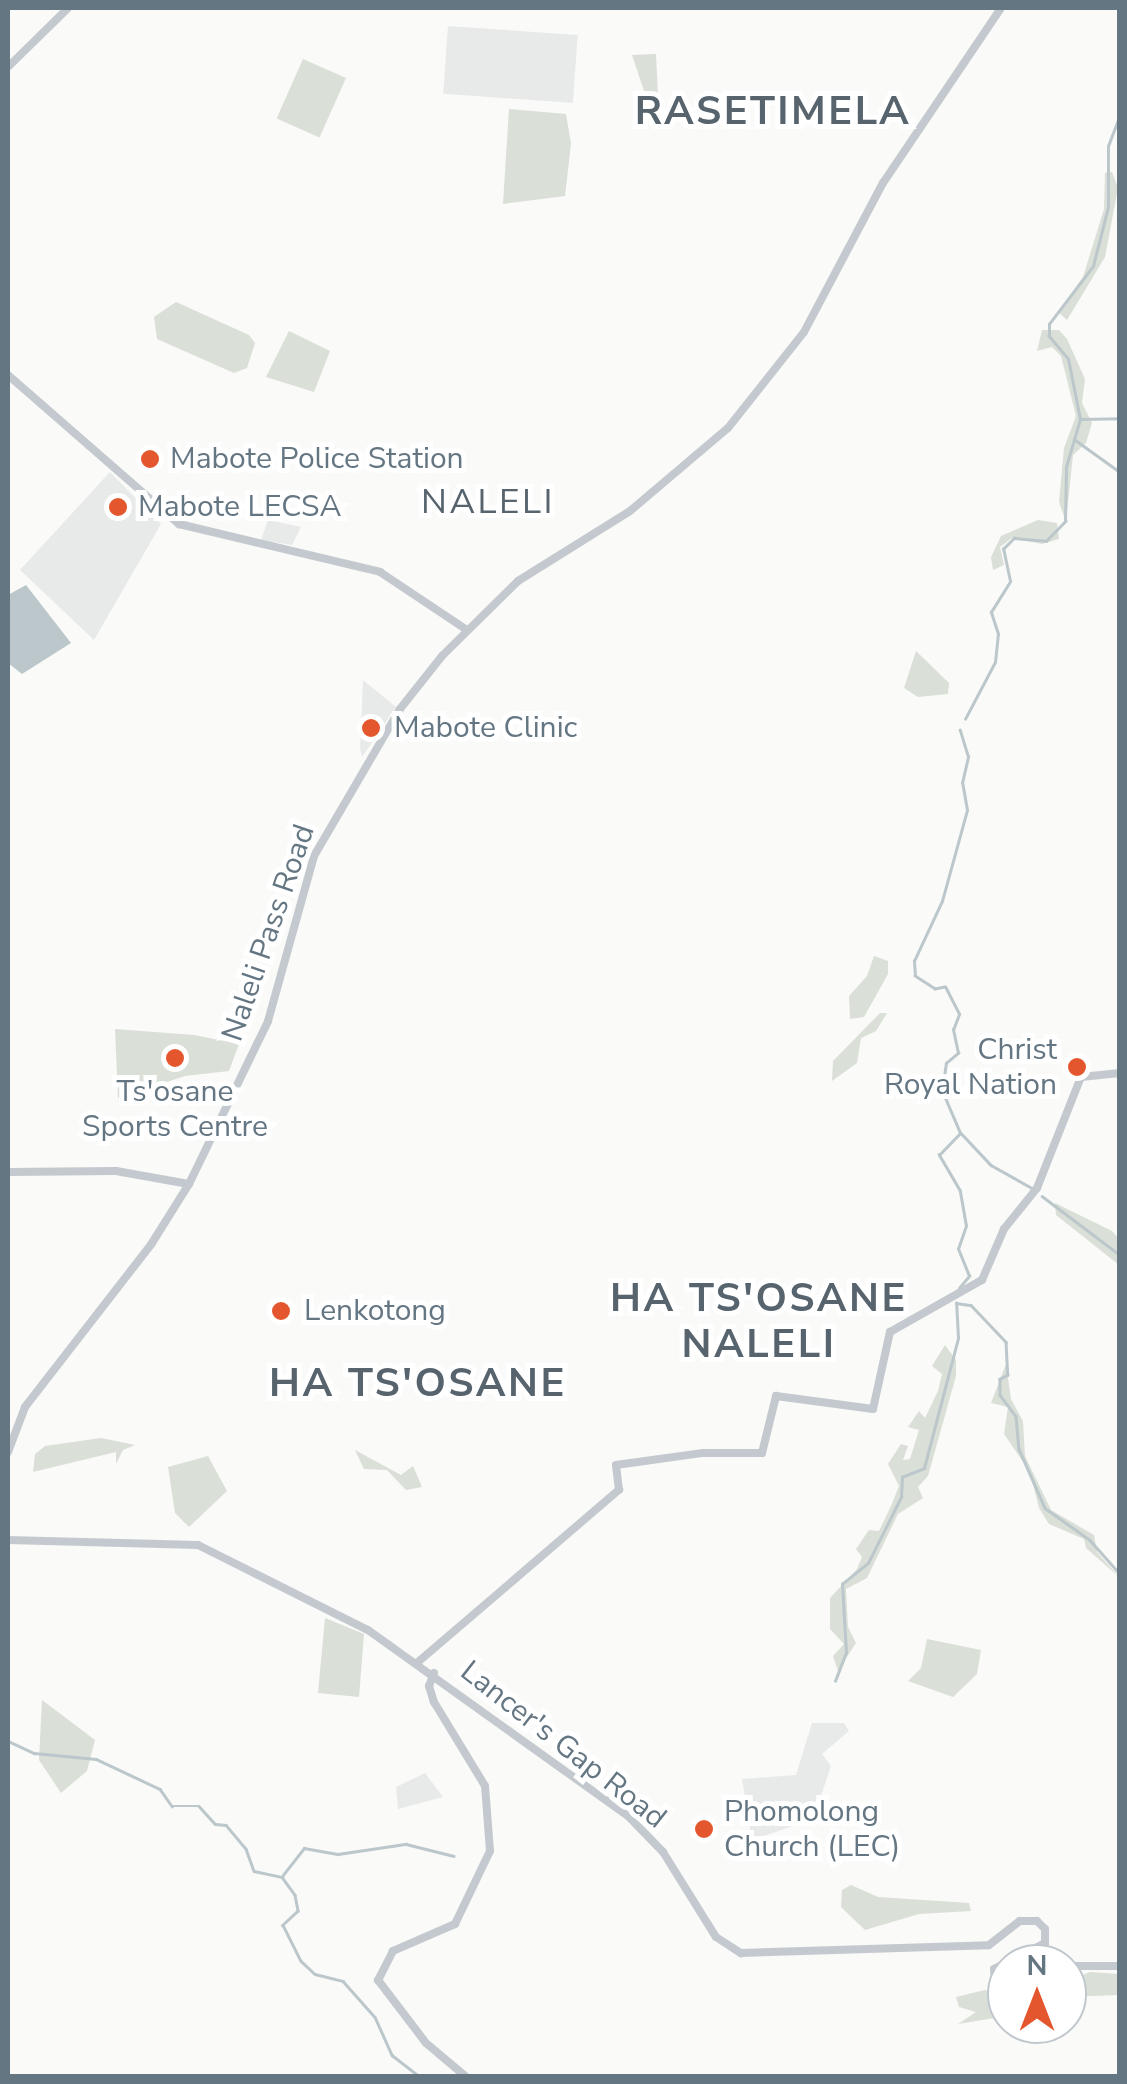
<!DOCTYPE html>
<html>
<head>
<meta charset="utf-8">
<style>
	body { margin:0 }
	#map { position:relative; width:1127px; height:2084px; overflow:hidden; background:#fafaf8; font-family:"Nunito Sans",sans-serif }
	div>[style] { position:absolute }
	.built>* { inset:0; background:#e8e9e9; transform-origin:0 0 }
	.green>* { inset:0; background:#dadfd7; transform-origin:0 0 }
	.water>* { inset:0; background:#bbc7cb }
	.stream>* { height:2.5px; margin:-1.25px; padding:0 1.25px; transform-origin:1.25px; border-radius:1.25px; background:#bbc7cb }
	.secondary>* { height:8px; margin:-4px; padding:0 4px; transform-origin:4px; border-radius:4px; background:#c3c9ce }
	.dots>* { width:28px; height:28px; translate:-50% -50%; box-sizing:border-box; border:5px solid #fff; border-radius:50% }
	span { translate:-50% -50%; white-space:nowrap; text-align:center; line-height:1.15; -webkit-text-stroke:10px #fff; paint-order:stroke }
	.poi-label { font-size:30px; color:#657683 }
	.left { translate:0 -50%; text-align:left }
	.right { translate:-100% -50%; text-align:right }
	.street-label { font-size:30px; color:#657683 }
	.quarter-label { font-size:35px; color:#57646e; letter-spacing:2.5px }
	.district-label { font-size:40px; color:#57646e; font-weight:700; letter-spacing:2.5px }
	.frame { position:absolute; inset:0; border:10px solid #657683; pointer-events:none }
	.north { position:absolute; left:987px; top:1944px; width:100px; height:100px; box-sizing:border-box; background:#fff; border:2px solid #c1c8cd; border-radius:50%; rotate:0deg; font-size:28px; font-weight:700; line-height:40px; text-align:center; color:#657683 }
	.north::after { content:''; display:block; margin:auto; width:35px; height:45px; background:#e4572e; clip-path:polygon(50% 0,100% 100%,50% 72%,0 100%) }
</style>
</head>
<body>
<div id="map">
	<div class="built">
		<i style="left:448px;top:26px;width:130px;height:68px;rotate:4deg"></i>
		<i style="clip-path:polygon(110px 472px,161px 524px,94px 640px,20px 570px)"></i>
		<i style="clip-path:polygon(268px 520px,301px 527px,292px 545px,261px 540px)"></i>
		<i style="clip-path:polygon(363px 680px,396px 707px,362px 757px,360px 749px)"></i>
		<i style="clip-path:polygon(812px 1723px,844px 1723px,849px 1731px,822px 1754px,831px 1766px,820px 1799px,793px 1826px,752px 1840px,742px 1779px,796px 1775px)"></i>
		<i style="clip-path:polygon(425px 1773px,443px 1797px,398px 1809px,396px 1787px)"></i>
	</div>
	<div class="green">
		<i style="clip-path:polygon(656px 54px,658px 96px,652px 96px,645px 94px,632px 55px)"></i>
		<i style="left:303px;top:59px;width:47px;height:65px;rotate:24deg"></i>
		<i style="clip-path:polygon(509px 109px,566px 114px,571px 144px,565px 196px,503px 204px)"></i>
		<i style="clip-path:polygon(1112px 172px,1118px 188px,1105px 257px,1067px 320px,1058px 312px,1083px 277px,1104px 209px,1105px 173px)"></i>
		<i style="clip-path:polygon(176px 302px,249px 335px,255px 343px,247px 368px,234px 373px,157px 339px,154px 317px)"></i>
		<i style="clip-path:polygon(1042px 330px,1059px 330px,1067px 339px,1085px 379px,1082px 403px,1092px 423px,1086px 443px,1073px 455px,1066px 522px,1059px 502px,1064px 448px,1076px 416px,1061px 356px,1052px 347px,1037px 351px)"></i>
		<i style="clip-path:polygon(289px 331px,330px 351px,314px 392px,266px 377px)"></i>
		<i style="clip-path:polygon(1038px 520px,1057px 523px,1059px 539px,1042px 544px,1012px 538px,1000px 547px,1004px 565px,993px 570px,991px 557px,1001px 536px)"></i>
		<i style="clip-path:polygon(916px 651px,949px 683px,948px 694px,918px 697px,904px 688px)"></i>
		<i style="clip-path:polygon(874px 956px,888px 961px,888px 974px,864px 1017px,850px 1019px,849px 996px,867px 976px)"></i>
		<i style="clip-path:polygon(880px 1013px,887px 1013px,876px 1031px,861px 1038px,857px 1063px,832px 1081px,833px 1061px)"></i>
		<i style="clip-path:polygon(115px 1029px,194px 1035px,239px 1044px,229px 1071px,185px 1076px,118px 1098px)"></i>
		<i style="clip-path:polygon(1055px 1203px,1112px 1231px,1119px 1239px,1119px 1265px,1056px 1215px)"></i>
		<i style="clip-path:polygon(945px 1345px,956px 1360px,956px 1376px,928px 1476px,918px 1487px,923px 1498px,898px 1514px,867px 1578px,846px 1589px,848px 1627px,856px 1643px,838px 1671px,833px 1656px,844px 1644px,830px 1629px,830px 1598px,857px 1569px,862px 1557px,856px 1549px,869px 1530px,879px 1531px,891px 1506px,899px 1486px,888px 1464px,901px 1444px,908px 1446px,903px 1460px,910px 1459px,919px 1430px,908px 1427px,919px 1411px,925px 1418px,938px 1391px,942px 1374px,932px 1366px)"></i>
		<i style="clip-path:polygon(1006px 1364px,1011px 1399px,1023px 1421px,1025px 1456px,1051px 1510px,1094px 1535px,1097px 1552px,1119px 1577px,1086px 1548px,1084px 1539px,1049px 1524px,1039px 1508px,1030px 1472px,1004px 1434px,1008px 1407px,991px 1403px)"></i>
		<i style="clip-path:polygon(101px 1438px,135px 1445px,123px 1450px,116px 1464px,116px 1452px,33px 1472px,35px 1454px,45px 1446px)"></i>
		<i style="clip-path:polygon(355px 1450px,401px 1475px,413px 1466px,422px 1487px,406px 1490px,387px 1470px,364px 1469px)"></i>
		<i style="clip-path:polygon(208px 1456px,227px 1491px,189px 1527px,175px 1513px,168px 1467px)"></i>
		<i style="clip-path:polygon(325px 1618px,364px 1634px,359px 1697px,318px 1693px)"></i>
		<i style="clip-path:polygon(927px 1639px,981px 1650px,977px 1674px,953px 1697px,908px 1681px,921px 1668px)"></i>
		<i style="clip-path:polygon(42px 1700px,95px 1740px,87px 1771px,61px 1793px,39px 1760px)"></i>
		<i style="clip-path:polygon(851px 1885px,878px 1897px,969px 1903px,971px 1911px,919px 1914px,865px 1930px,841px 1907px,842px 1890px)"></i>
		<i style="clip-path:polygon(1090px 1972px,1119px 1974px,1119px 1995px,1067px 1997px,1067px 1981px)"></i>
		<i style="clip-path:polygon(985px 1990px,1007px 1998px,1007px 2016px,958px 2024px,976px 2012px,959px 2007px,956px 1997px)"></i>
	</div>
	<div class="water">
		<i style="clip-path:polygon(26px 585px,71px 643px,22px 674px,8px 663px,8px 595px)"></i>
	</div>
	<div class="stream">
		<i style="left:1081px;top:419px;width:39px;rotate:-1deg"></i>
		<i style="left:1074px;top:439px;width:57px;rotate:35.7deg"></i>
		<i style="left:965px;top:719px;width:64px;rotate:-62.2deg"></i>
		<i style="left:995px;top:662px;width:28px;rotate:-84deg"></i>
		<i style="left:998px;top:634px;width:23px;rotate:-108deg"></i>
		<i style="left:991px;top:612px;width:36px;rotate:-58deg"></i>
		<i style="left:1010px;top:581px;width:33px;rotate:-102deg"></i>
		<i style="left:1003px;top:549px;width:16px;rotate:-45deg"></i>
		<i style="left:1014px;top:538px;width:32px;rotate:5deg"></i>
		<i style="left:1046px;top:541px;width:28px;rotate:-46deg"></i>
		<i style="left:1065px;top:521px;width:54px;rotate:-88.9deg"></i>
		<i style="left:1066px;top:467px;width:50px;rotate:-73.7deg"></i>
		<i style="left:1080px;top:419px;width:61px;rotate:-101.3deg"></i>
		<i style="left:1068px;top:359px;width:30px;rotate:-130deg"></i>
		<i style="left:1049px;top:336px;width:12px;rotate:-90deg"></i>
		<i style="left:1049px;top:324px;width:73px;rotate:-52.8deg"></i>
		<i style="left:1093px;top:266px;width:61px;rotate:-75.7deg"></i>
		<i style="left:1108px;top:207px;width:61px;rotate:-90deg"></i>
		<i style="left:1108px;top:146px;width:33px;rotate:-69deg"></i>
		<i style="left:961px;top:1133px;width:44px;rotate:46.8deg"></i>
		<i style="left:991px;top:1165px;width:47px;rotate:29.3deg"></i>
		<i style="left:1042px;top:1196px;width:98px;rotate:37.1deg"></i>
		<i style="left:959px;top:1288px;width:16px;rotate:-50deg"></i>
		<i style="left:969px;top:1276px;width:29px;rotate:-112deg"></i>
		<i style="left:958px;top:1249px;width:24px;rotate:-71deg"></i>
		<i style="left:966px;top:1226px;width:36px;rotate:-100deg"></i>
		<i style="left:960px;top:1191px;width:42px;rotate:-120.3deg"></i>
		<i style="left:939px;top:1155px;width:30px;rotate:-46deg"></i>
		<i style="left:960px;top:1133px;width:46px;rotate:-113.2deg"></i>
		<i style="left:942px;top:1091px;width:28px;rotate:-82deg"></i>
		<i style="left:946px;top:1063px;width:16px;rotate:-40deg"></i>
		<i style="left:958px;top:1053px;width:24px;rotate:-102deg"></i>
		<i style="left:953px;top:1030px;width:17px;rotate:-69deg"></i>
		<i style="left:959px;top:1014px;width:30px;rotate:-117deg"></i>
		<i style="left:945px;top:987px;width:10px;rotate:169deg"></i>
		<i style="left:935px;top:989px;width:24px;rotate:-147deg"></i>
		<i style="left:915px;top:976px;width:15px;rotate:-94deg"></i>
		<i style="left:914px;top:961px;width:66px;rotate:-65deg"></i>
		<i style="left:942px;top:901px;width:94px;rotate:-74.6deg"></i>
		<i style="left:967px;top:810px;width:27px;rotate:-100deg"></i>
		<i style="left:962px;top:783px;width:27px;rotate:-77deg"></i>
		<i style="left:968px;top:757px;width:28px;rotate:-107deg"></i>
		<i style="left:835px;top:1681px;width:30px;rotate:-69deg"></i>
		<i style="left:846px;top:1653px;width:69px;rotate:-93.3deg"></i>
		<i style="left:842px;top:1584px;width:33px;rotate:-39deg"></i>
		<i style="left:868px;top:1563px;width:74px;rotate:-63.4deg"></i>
		<i style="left:901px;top:1497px;width:20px;rotate:-87deg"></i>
		<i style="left:902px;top:1477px;width:24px;rotate:-22deg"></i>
		<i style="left:924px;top:1468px;width:134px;rotate:-75.3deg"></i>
		<i style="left:958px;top:1338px;width:35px;rotate:-93deg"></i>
		<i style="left:956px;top:1303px;width:15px;rotate:8deg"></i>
		<i style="left:971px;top:1305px;width:51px;rotate:46.6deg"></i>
		<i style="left:1006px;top:1342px;width:33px;rotate:87deg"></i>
		<i style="left:1008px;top:1375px;width:9px;rotate:153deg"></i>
		<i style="left:1000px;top:1379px;width:16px;rotate:90deg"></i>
		<i style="left:1000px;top:1395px;width:26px;rotate:53deg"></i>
		<i style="left:1016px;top:1416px;width:33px;rotate:85deg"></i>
		<i style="left:1019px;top:1449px;width:64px;rotate:66.2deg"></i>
		<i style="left:1045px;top:1508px;width:55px;rotate:35.4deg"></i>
		<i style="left:1090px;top:1540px;width:45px;rotate:48.6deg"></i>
		<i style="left:8px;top:1741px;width:29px;rotate:25deg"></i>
		<i style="left:34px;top:1753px;width:62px;rotate:5.5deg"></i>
		<i style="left:96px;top:1759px;width:71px;rotate:25.1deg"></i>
		<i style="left:160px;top:1789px;width:21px;rotate:55deg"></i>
		<i style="left:172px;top:1806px;width:27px"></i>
		<i style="left:199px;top:1806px;width:24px;rotate:48deg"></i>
		<i style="left:215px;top:1824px;width:11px;rotate:5deg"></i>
		<i style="left:226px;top:1825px;width:31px;rotate:50deg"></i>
		<i style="left:246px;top:1849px;width:23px;rotate:70deg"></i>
		<i style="left:254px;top:1871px;width:29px;rotate:12deg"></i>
		<i style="left:282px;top:1877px;width:22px;rotate:54deg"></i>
		<i style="left:295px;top:1895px;width:16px;rotate:79deg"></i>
		<i style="left:298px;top:1911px;width:21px;rotate:137deg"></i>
		<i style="left:283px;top:1925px;width:40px;rotate:63.4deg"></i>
		<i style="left:301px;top:1961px;width:19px;rotate:43deg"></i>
		<i style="left:315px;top:1974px;width:29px;rotate:14deg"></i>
		<i style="left:343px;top:1981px;width:48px;rotate:48.4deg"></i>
		<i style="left:375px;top:2017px;width:42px;rotate:65.9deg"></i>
		<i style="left:392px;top:2055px;width:34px;rotate:38deg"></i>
		<i style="left:283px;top:1875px;width:34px;rotate:-52deg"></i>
		<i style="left:304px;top:1848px;width:35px;rotate:10deg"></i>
		<i style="left:338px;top:1854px;width:69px;rotate:-8.4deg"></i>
		<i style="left:406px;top:1844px;width:49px;rotate:14deg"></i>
	</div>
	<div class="secondary">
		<i style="left:8px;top:67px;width:84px;rotate:-44.5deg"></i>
		<i style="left:8px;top:375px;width:227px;rotate:41.1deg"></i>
		<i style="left:179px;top:524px;width:207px;rotate:13.4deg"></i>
		<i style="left:380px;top:572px;width:105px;rotate:33.7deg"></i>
		<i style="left:8px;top:1172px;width:108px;rotate:-0.5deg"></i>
		<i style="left:116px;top:1171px;width:74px;rotate:10.1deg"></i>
		<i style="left:8px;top:1452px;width:48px;rotate:-69.3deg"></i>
		<i style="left:25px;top:1407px;width:207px;rotate:-52.2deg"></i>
		<i style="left:152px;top:1243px;width:70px;rotate:-57.9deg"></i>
		<i style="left:189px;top:1184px;width:181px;rotate:-64.1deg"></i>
		<i style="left:268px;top:1021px;width:171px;rotate:-74.4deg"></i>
		<i style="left:314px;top:856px;width:170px;rotate:-59.7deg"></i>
		<i style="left:400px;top:709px;width:68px;rotate:-51.6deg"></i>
		<i style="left:442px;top:656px;width:107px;rotate:-44.6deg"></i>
		<i style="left:518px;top:581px;width:132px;rotate:-32deg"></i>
		<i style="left:630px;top:511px;width:128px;rotate:-40.3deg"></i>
		<i style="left:728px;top:428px;width:122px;rotate:-51.6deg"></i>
		<i style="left:804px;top:332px;width:169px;rotate:-62.1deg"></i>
		<i style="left:883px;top:183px;width:211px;rotate:-56deg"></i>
		<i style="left:8px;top:1540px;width:190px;rotate:1.5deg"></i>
		<i style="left:198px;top:1545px;width:190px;rotate:26.6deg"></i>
		<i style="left:368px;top:1630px;width:321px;rotate:35.6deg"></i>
		<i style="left:629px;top:1817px;width:49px;rotate:45.8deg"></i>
		<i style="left:663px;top:1852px;width:100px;rotate:58.1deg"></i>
		<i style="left:716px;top:1937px;width:30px;rotate:33deg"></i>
		<i style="left:741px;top:1953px;width:248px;rotate:-1.8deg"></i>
		<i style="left:989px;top:1945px;width:39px;rotate:-38deg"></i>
		<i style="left:1020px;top:1921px;width:17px"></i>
		<i style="left:1037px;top:1921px;width:11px;rotate:45deg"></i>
		<i style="left:1045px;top:1929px;width:14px;rotate:90deg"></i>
		<i style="left:1045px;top:1943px;width:57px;rotate:153deg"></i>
		<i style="left:994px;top:1969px;width:12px;rotate:85deg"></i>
		<i style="left:995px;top:1981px;width:15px;rotate:37deg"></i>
		<i style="left:418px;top:1662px;width:265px;rotate:-40.6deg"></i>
		<i style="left:619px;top:1490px;width:25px;rotate:-97deg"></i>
		<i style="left:616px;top:1465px;width:88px;rotate:-7.9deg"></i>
		<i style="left:703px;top:1453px;width:59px"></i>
		<i style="left:762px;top:1453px;width:59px;rotate:-76.2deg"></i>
		<i style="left:776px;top:1396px;width:98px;rotate:7.6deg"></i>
		<i style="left:873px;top:1409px;width:79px;rotate:-77.6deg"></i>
		<i style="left:890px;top:1332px;width:106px;rotate:-29.5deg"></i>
		<i style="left:982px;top:1280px;width:56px;rotate:-66.7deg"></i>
		<i style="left:1004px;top:1229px;width:53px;rotate:-51.2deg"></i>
		<i style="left:1037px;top:1188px;width:119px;rotate:-68.4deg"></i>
		<i style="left:1081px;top:1077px;width:39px;rotate:-6deg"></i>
		<i style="left:434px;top:1673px;width:14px;rotate:111deg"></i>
		<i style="left:429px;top:1686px;width:17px;rotate:73deg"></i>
		<i style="left:434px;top:1702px;width:98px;rotate:58.7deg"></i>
		<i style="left:485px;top:1786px;width:65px;rotate:85.6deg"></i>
		<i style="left:490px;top:1851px;width:81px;rotate:115.6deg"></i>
		<i style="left:455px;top:1924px;width:68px;rotate:156.5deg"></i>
		<i style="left:393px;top:1951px;width:33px;rotate:117deg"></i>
		<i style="left:378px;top:1980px;width:79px;rotate:52.7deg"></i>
		<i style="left:426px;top:2043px;width:51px;rotate:40.2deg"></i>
		<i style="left:1067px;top:1966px;width:53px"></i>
	</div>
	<div class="dots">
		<i style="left:150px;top:459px;background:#e4572e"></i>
		<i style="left:118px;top:507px;background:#e4572e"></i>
		<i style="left:371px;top:728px;background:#e4572e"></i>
		<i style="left:175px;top:1058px;background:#e4572e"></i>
		<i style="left:1077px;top:1067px;background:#e4572e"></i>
		<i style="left:281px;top:1311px;background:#e4572e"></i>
		<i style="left:704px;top:1829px;background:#e4572e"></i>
	</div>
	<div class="poi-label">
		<span class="left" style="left:170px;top:459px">Mabote Police Station</span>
		<span class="left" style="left:138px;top:507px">Mabote LECSA</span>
		<span class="left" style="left:394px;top:728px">Mabote Clinic</span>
		<span class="right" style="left:1057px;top:1067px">Christ<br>Royal Nation</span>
		<span style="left:175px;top:1109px">Ts'osane<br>Sports Centre</span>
		<span class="left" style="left:304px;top:1311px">Lenkotong</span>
		<span class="left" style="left:724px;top:1829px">Phomolong<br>Church (LEC)</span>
	</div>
	<div class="street-label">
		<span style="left:269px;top:933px;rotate:-71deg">Naleli Pass Road</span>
		<span style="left:563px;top:1745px;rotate:38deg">Lancer's Gap Road</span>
	</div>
	<div class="quarter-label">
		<span style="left:488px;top:502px">NALELI</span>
	</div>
	<div class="district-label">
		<span style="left:773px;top:111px">RASETIMELA</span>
		<span style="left:759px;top:1321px">HA TS'OSANE<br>NALELI</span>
		<span style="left:418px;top:1383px">HA TS'OSANE</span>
	</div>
	<div class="frame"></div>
	<div class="north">N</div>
</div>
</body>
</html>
